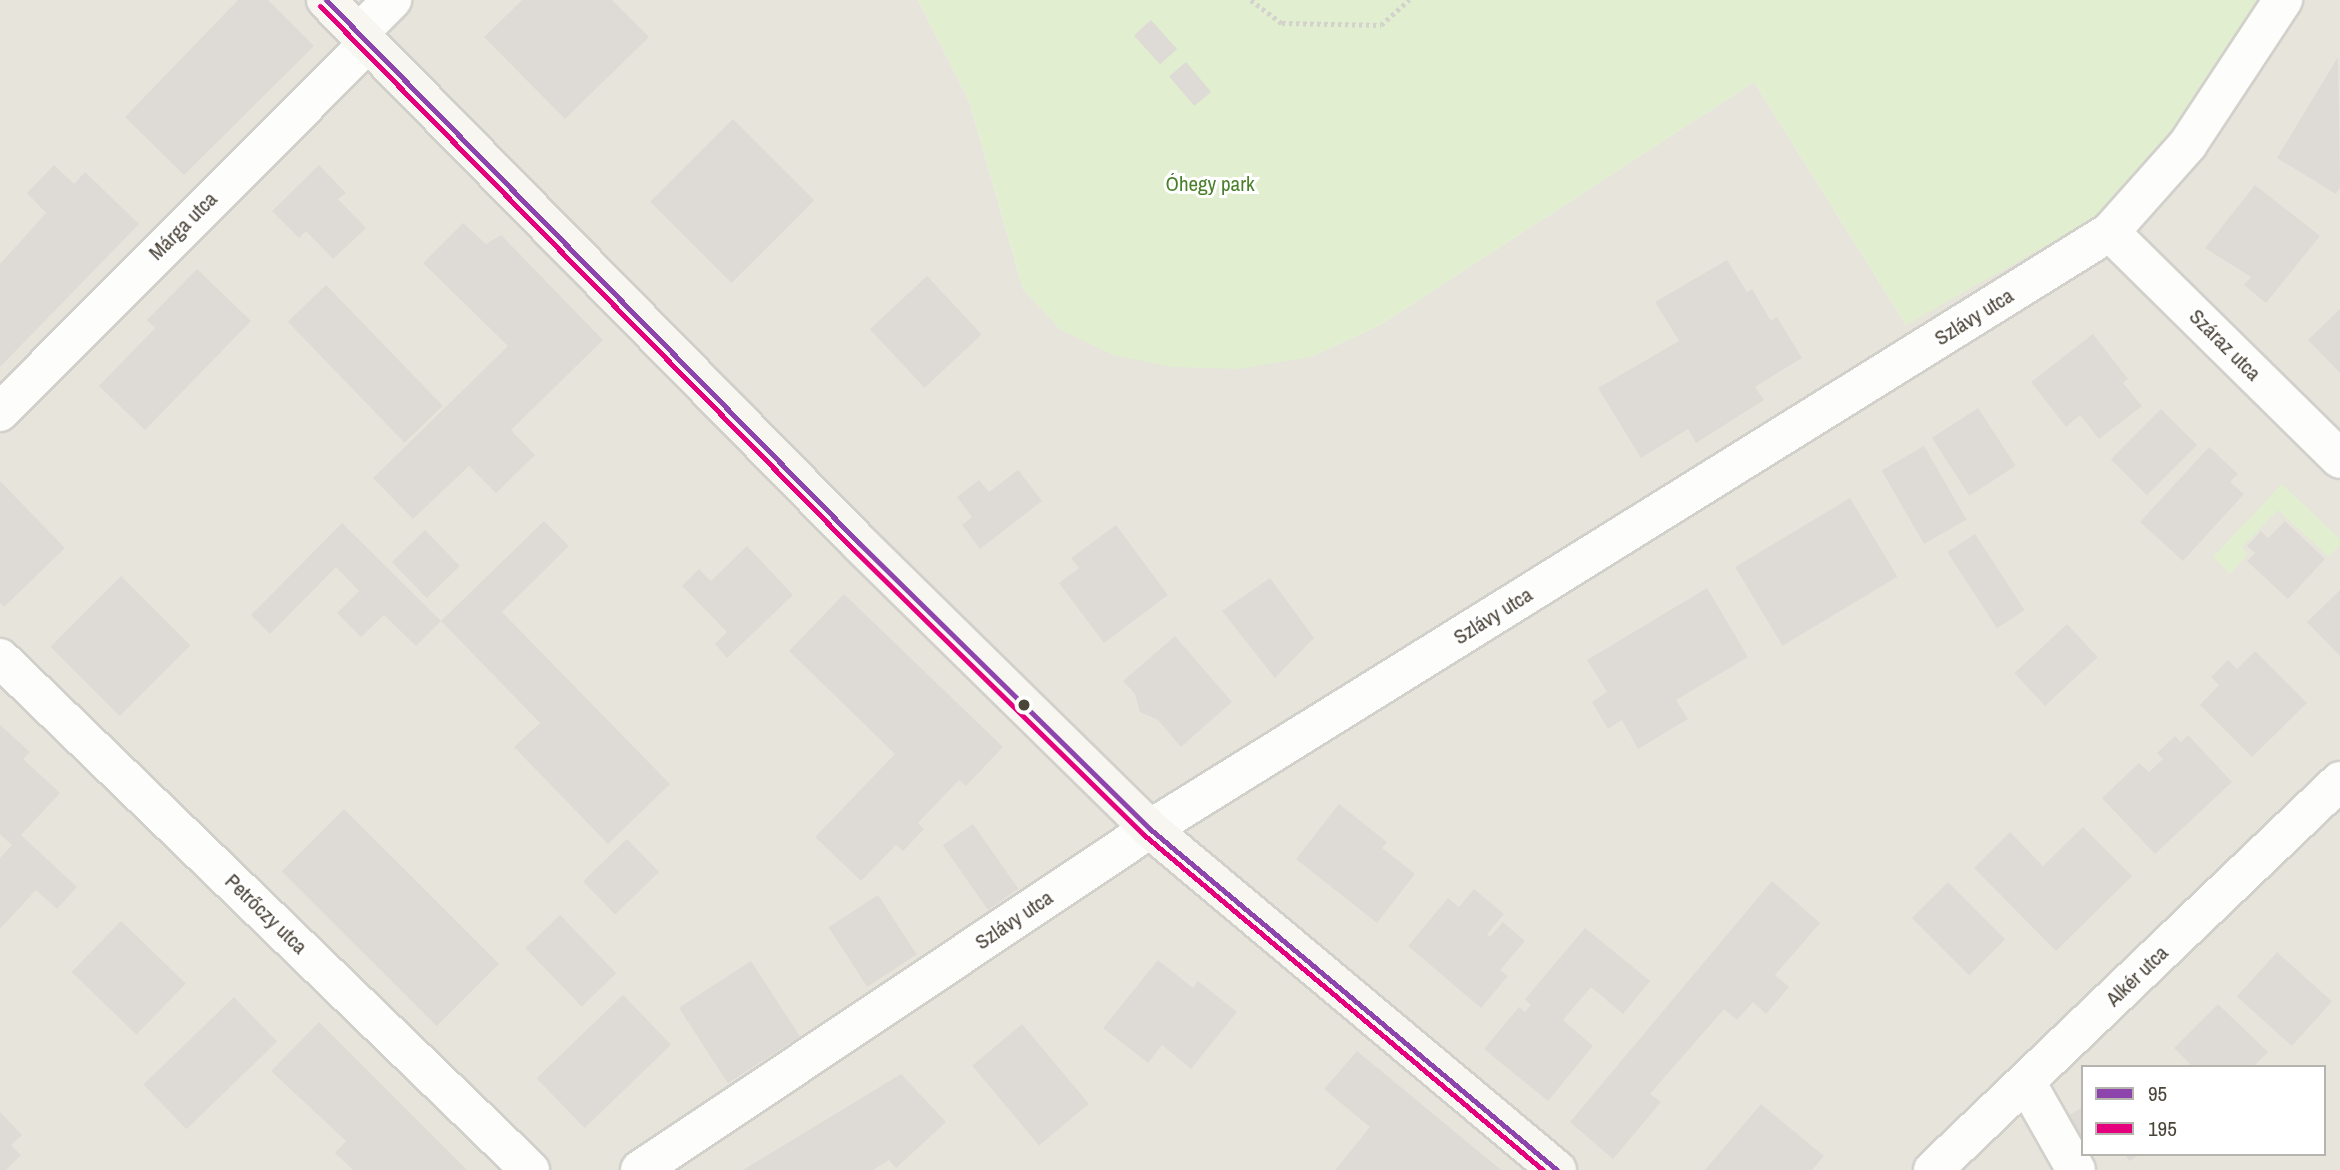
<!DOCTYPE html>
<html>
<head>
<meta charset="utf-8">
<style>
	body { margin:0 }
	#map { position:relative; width:2340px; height:1170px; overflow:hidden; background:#f4f2ee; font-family:"Archivo Narrow",sans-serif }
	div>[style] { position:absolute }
	.residential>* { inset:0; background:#e7e4dc }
	.green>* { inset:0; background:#e1eecf }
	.building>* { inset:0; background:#dedbd6; transform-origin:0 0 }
	.path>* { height:4.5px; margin-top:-2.25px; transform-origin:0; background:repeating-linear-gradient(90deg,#d3d2cc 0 3.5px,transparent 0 7px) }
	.roads { filter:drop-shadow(2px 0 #d2d0cb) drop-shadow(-2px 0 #d2d0cb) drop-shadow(0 2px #d2d0cb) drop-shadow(0 -2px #d2d0cb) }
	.street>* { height:38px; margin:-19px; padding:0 19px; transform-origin:19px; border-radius:19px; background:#fdfdfc }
	.secondary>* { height:38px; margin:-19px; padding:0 19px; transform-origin:19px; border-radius:19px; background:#f7f6f1 }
	.bus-1>* { height:5px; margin:-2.5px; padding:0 2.5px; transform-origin:2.5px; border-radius:2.5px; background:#8e44ad }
	.bus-2>* { height:5px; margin:-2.5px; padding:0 2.5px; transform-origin:2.5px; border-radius:2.5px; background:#e5007d }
	.dots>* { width:19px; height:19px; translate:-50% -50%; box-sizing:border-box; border:4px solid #fff; border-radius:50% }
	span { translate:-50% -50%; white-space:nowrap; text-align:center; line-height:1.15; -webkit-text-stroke:6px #fff; paint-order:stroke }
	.park-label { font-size:21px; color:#4a7f2a }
	.street-label { font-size:21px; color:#4b4439 }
	.legend { position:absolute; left:2081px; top:1065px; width:245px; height:91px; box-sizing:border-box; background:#fff; border:2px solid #b7b4b0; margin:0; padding:9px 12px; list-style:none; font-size:21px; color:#4b4439 }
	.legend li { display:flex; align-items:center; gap:14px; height:35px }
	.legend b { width:35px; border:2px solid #b7b4b0 }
</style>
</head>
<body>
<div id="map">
	<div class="residential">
		<i style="clip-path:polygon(evenodd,0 0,918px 0,969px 101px,1023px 289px,1061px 330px,1311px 357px,1380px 325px,1754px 82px,1906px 325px,2178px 124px,2262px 0,2340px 0,2340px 1170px,0 1170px,0 0,2083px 1067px,2324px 1067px,2324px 1154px,2083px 1154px,2083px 1067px)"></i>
	</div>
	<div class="green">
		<i style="clip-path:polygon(918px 0,2262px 0,2178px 124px,2096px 217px,1906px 325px,1754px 82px,1380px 325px,1311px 357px,1238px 369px,1172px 367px,1113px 355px,1061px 330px,1023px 289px,969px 101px)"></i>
		<i style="clip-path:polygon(2282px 484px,2340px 539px,2340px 545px,2329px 557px,2278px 510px,2242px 547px,2248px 554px,2230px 574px,2213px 557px)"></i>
	</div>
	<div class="building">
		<i style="clip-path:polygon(238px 0,268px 0,314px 46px,184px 175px,125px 117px)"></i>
		<i style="clip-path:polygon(522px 0,612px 0,649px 37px,565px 119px,484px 37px)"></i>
		<i style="left:1151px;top:20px;width:39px;height:23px;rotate:48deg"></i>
		<i style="clip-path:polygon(2338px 57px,2340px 187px,2336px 194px,2277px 158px)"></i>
		<i style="left:1186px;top:62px;width:39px;height:22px;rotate:50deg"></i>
		<i style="left:733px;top:119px;width:115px;height:117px;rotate:45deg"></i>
		<i style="clip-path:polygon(54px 165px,74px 184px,85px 172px,139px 224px,0 367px,0 264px,46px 213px,27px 193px)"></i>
		<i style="clip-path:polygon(319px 165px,346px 193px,338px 199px,366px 228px,333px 259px,306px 231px,299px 238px,272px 211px)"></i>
		<i style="clip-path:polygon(2255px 185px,2320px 236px,2266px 303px,2244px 285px,2251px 277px,2205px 248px)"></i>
		<i style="clip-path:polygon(463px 223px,486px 244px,501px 235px,603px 340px,511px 430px,535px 455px,496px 493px,469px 466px,413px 519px,373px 478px,508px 346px,423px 263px)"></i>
		<i style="clip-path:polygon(1727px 260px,1747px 292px,1752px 289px,1771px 321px,1777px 317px,1802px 358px,1755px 387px,1764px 400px,1696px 443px,1688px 429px,1641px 458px,1598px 388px,1679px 341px,1655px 302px)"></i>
		<i style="clip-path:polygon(197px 269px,251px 321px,145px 430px,99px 386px,155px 328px,147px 320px)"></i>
		<i style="left:927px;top:276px;width:80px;height:78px;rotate:47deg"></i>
		<i style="left:326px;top:285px;width:168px;height:53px;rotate:46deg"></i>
		<i style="clip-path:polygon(2340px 309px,2340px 373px,2308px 340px)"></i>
		<i style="clip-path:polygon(2093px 334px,2128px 379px,2123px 383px,2142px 406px,2099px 439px,2080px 415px,2066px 427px,2031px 382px)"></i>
		<i style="left:1978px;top:408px;width:69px;height:55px;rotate:57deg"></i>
		<i style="left:2161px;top:409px;width:51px;height:71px;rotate:45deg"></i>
		<i style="left:1924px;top:446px;width:85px;height:49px;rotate:60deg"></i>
		<i style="clip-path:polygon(2209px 447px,2238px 474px,2230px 482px,2244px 494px,2183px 561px,2140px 522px)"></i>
		<i style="clip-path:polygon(1018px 470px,1042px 501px,980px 549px,962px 525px,972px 517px,957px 497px,979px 480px,989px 492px)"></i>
		<i style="clip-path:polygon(0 481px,65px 548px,4px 607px,0 603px)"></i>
		<i style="left:1850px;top:498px;width:92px;height:134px;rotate:59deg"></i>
		<i style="clip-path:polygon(544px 521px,569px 546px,502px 612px,670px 784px,608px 844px,514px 747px,540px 723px,441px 621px)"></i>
		<i style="clip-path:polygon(2285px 521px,2325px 559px,2288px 599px,2247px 561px,2255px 553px,2247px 546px,2261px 531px,2268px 538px)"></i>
		<i style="clip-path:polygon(342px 523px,441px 621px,416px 646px,384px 615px,361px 637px,337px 613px,359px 591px,336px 567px,270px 634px,251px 615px)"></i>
		<i style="clip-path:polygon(1116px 525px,1168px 595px,1104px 643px,1059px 583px,1079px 568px,1071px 558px)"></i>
		<i style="left:425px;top:530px;width:50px;height:46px;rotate:46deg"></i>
		<i style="left:1975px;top:534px;width:91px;height:33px;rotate:57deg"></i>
		<i style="clip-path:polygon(747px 546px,793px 595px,727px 658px,715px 644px,727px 632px,682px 586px,699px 569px,711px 581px)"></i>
		<i style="left:121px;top:576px;width:98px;height:100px;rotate:45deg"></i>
		<i style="clip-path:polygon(1270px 578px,1314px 638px,1275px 678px,1222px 611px)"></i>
		<i style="clip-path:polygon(1707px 588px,1748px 657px,1676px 700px,1688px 719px,1638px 749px,1622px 720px,1608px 729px,1592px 702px,1607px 692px,1587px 660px)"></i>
		<i style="clip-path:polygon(2340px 590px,2340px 656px,2307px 622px)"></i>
		<i style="clip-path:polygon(844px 594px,1003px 747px,966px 786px,959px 780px,918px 823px,924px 829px,903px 851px,896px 845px,861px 881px,815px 837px,895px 754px,789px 651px)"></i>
		<i style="left:2067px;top:624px;width:45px;height:72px;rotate:47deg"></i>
		<i style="clip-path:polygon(1175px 636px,1232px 702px,1181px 747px,1158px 720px,1140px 712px,1135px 694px,1123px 681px)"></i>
		<i style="clip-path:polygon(2255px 651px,2307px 703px,2252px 757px,2200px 705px,2219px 685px,2211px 677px,2228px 660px,2237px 669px)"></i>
		<i style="clip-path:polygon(0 725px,30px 752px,23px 759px,60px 793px,21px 835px,77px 887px,57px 909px,36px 890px,0 929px,0 858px,12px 845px,0 834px)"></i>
		<i style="clip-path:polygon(2188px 735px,2232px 782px,2155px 854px,2102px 798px,2139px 763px,2149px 772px,2163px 759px,2157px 753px,2175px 736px,2181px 742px)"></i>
		<i style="clip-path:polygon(1339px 804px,1387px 842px,1382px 848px,1415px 874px,1377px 923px,1296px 859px)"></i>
		<i style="left:344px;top:809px;width:219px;height:88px;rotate:45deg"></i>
		<i style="left:973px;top:824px;width:79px;height:37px;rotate:55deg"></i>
		<i style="clip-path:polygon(2083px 827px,2132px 876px,2056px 951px,1974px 868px,2010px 832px,2043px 866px)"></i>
		<i style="left:627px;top:839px;width:46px;height:61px;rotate:46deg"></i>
		<i style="clip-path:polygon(1772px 881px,1820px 923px,1775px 975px,1789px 987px,1766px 1014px,1753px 1002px,1737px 1020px,1724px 1009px,1650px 1094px,1661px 1102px,1613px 1159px,1570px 1122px)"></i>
		<i style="left:1948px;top:882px;width:81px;height:51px;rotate:45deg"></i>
		<i style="clip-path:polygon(1474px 889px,1504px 914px,1487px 934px,1490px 937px,1503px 922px,1525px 941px,1500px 970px,1508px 976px,1481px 1008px,1408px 946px,1448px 898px,1459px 907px)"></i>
		<i style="left:878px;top:895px;width:71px;height:59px;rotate:57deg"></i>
		<i style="left:560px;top:915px;width:81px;height:48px;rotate:46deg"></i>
		<i style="left:121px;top:921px;width:90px;height:71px;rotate:44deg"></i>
		<i style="clip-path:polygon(1585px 928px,1650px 981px,1623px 1014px,1591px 987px,1563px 1020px,1593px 1046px,1548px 1101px,1484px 1049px,1519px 1007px,1525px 1012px,1531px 1005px,1525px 999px)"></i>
		<i style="left:2277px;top:952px;width:74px;height:60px;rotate:42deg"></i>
		<i style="clip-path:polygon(1158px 960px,1193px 988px,1198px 981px,1237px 1012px,1191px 1069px,1162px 1045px,1148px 1063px,1103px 1028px)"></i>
		<i style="left:751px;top:961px;width:90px;height:86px;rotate:57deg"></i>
		<i style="left:623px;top:995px;width:69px;height:120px;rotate:46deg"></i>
		<i style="left:234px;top:997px;width:62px;height:126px;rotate:46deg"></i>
		<i style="clip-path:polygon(2218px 1004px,2268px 1052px,2253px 1067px,2193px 1067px,2174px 1048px)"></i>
		<i style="clip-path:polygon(319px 1022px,467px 1170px,353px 1170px,335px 1153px,346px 1141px,271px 1071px)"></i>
		<i style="left:1022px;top:1024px;width:104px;height:65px;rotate:50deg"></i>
		<i style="clip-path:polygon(1357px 1051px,1403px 1089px,1501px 1170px,1335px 1170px,1370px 1127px,1324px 1089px)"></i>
		<i style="clip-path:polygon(901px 1074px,946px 1122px,896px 1168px,889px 1160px,873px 1170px,743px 1170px)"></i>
		<i style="clip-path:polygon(1761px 1104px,1824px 1156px,1812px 1170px,1705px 1170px)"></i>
		<i style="clip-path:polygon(2083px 1107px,2083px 1151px,2064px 1118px)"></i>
		<i style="clip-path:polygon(0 1112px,22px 1135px,11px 1145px,21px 1155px,6px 1170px,0 1170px)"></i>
		<i style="clip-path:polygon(2125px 1154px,2141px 1154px,2129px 1161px)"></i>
	</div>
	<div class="path">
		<i style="left:1251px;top:0;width:39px;rotate:37deg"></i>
		<i style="left:1282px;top:23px;width:99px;rotate:1.2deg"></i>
		<i style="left:1381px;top:25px;width:38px;rotate:-42deg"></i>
	</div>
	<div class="roads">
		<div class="street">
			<i style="left:359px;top:33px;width:47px;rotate:-45deg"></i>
			<i style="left:2110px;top:232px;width:323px;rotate:44.6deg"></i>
			<i style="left:0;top:412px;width:521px;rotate:-45.08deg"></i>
			<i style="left:0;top:658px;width:737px;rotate:44.01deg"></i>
			<i style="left:2026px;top:1082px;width:101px;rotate:60.4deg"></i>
			<i style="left:640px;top:1170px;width:613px;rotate:-33.77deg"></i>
			<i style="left:1150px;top:829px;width:1130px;rotate:-31.88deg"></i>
			<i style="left:2110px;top:232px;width:118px;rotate:-48.4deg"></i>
			<i style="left:2188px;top:144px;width:173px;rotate:-56.6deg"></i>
			<i style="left:1933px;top:1170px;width:563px;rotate:-43.7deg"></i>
		</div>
		<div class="secondary">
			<i style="left:326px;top:0;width:761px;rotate:45.53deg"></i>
			<i style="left:859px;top:543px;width:408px;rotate:44.5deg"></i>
			<i style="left:1150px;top:829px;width:531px;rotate:39.96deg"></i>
		</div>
	</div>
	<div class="bus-1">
		<i style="left:326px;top:0;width:761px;rotate:45.53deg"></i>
		<i style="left:859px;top:543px;width:408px;rotate:44.5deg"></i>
		<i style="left:1150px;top:829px;width:531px;rotate:39.96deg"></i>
	</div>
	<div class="bus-2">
		<i style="left:320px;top:6px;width:761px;rotate:45.53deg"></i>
		<i style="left:853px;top:549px;width:408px;rotate:44.5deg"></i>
		<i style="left:1144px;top:835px;width:521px;rotate:40.02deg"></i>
	</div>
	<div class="dots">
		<i style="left:1024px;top:705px;background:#4b4439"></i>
	</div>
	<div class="park-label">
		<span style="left:1210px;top:184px">Óhegy park</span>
	</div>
	<div class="street-label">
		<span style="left:183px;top:226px;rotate:-45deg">Márga utca</span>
		<span style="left:1974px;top:317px;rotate:-32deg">Szlávy utca</span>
		<span style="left:2225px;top:345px;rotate:45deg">Száraz utca</span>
		<span style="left:1493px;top:616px;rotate:-32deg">Szlávy utca</span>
		<span style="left:266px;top:914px;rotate:44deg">Petrőczy utca</span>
		<span style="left:1014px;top:920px;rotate:-34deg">Szlávy utca</span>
		<span style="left:2137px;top:976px;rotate:-44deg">Alkér utca</span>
	</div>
	<ul class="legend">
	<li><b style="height:9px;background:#8e44ad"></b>95</li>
	<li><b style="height:9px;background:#e5007d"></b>195</li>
	</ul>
</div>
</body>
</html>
